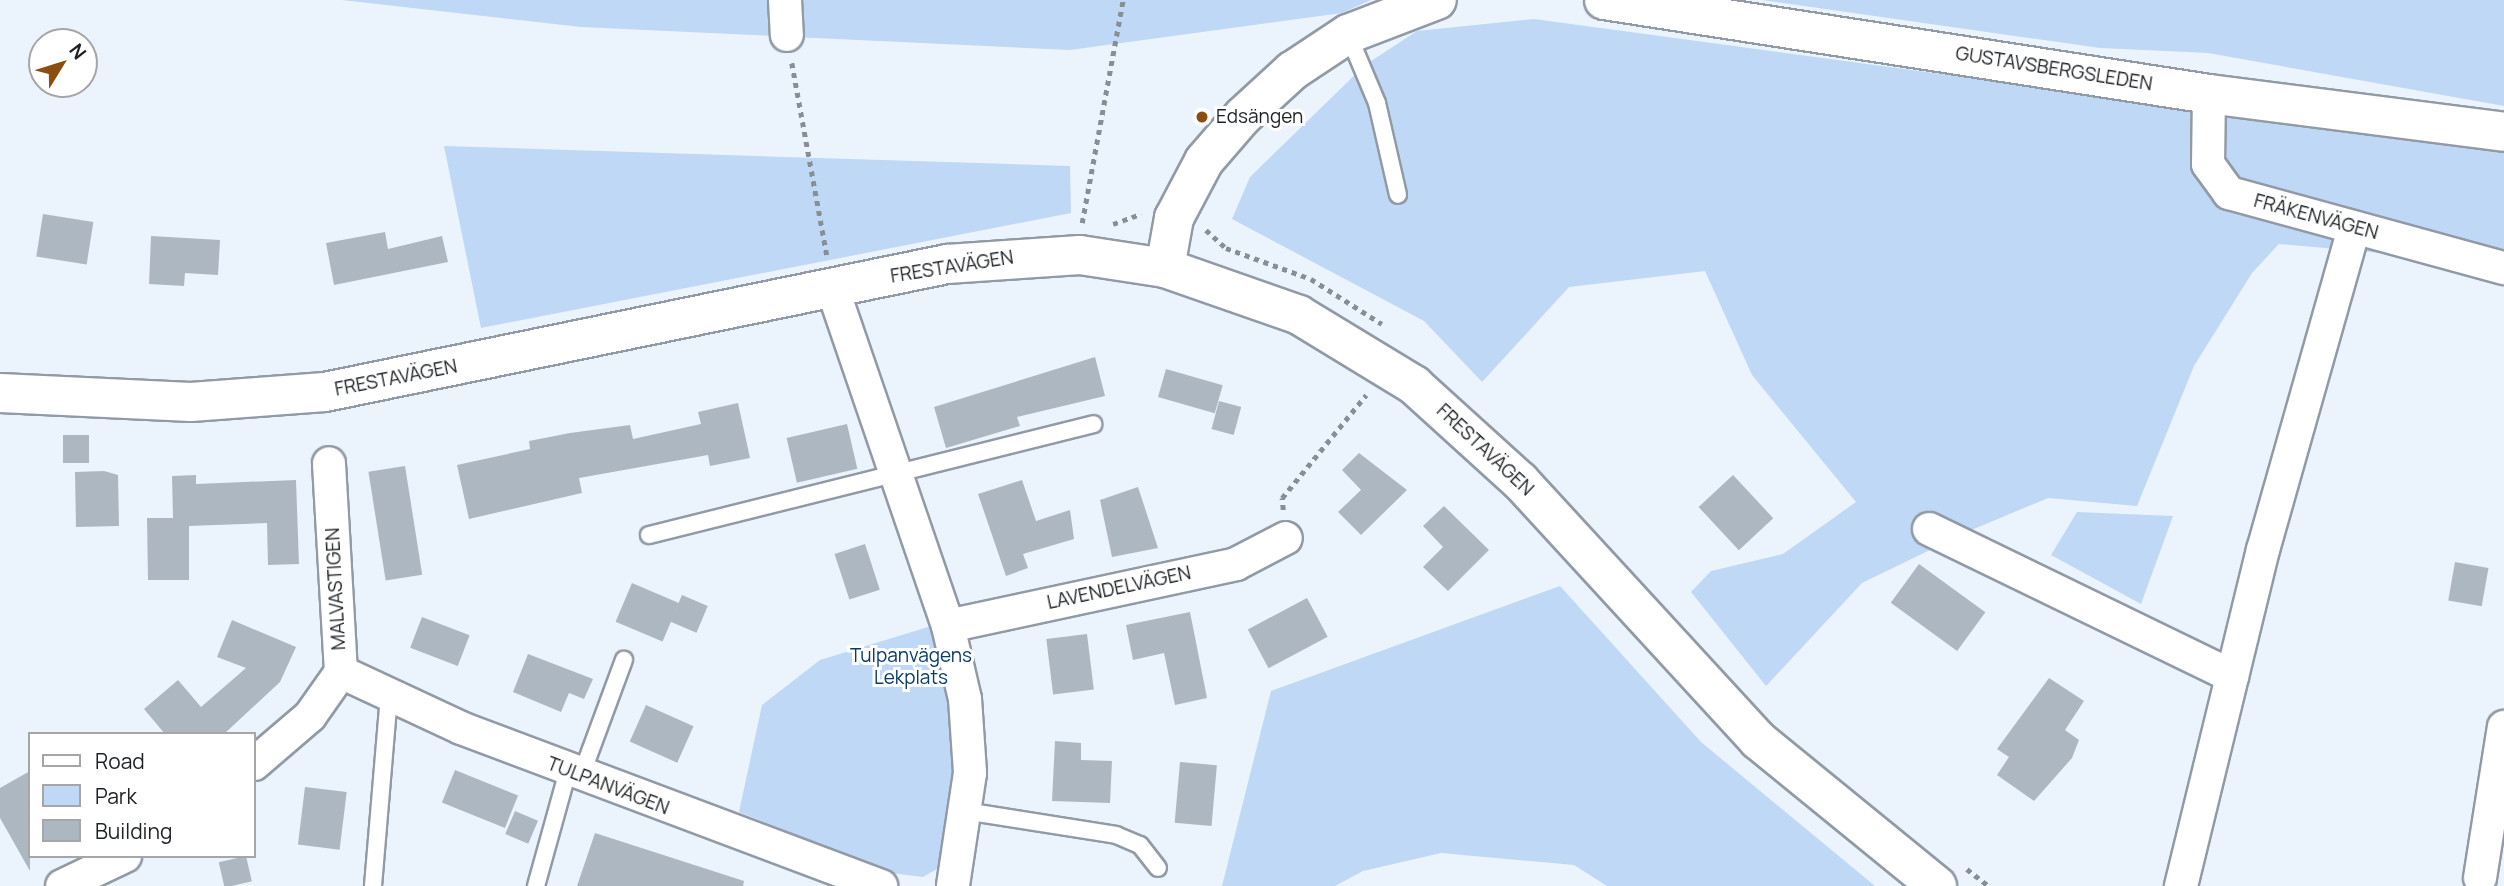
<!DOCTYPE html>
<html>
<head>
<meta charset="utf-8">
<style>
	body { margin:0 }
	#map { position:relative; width:2504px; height:886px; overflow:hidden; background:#ebf4fd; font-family:Manrope,sans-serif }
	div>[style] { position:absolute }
	.green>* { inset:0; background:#bed8f5 }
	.building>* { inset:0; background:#adb7c2; transform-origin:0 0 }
	.path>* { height:4.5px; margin-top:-2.25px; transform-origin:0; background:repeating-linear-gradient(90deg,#888e95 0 5px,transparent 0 10px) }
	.roads { filter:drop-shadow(2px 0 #919aa5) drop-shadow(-2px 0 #919aa5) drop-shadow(0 2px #919aa5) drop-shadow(0 -2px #919aa5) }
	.service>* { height:16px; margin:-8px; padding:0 8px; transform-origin:8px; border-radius:8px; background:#fff }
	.minor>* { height:32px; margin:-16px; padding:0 16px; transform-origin:16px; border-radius:16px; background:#fff }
	.tertiary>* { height:38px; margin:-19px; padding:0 19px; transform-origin:19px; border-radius:19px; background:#fff }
	.dots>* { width:19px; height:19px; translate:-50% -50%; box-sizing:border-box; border:4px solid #fff; border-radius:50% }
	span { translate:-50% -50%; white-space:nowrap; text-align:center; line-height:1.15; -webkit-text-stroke:6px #fff; paint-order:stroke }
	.street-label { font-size:19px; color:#1d2125 }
	.poi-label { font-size:19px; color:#1d2125 }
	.left { translate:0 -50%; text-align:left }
	.park-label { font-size:19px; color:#073b6a }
	.legend { position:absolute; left:28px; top:732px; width:228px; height:126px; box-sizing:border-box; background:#fff; border:2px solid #a5a6a8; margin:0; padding:9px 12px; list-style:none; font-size:21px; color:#1d2125 }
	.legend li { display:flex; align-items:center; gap:14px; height:35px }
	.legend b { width:35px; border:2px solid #a5a6a8 }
	.north { position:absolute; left:28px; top:28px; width:70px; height:70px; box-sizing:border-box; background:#fff; border:2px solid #a5a6a8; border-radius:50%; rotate:52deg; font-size:19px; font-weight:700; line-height:28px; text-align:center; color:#1d2125 }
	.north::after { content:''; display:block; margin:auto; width:24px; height:32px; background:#8b4e10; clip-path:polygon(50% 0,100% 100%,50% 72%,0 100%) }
</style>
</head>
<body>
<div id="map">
	<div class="green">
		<i style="clip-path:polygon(342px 0,1371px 0,1342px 13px,1070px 50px,581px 27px)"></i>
		<i style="clip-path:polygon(1762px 0,2504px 0,2504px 106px,2208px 53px,2100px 48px)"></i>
		<i style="clip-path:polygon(1534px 19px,2504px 150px,2504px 264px,2279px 244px,2252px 273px,2194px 366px,2137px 506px,2048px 498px,1969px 531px,1862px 583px,1766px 686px,1691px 592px,1711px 571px,1783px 554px,1856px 502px,1752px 375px,1705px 271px,1569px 287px,1482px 382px,1424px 321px,1232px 219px,1250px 177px,1365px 65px,1417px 31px)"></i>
		<i style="clip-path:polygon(444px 146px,1070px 166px,1071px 213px,481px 328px)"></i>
		<i style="clip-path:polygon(2077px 512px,2173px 516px,2141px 604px,2051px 555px)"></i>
		<i style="clip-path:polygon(1560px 586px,1701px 742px,1875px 886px,1607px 886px,1574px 865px,1441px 853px,1363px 871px,1335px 886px,1222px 886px,1271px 691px)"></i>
		<i style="clip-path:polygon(938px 624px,959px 750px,937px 869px,923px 877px,891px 873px,739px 812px,762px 705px,820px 660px)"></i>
	</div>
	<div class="building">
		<i style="left:43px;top:214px;width:51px;height:43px;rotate:9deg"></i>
		<i style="clip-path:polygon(385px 232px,388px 249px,442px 236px,448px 262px,334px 285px,326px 243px)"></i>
		<i style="clip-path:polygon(151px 236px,220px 240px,218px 275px,185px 273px,184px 286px,149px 284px)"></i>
		<i style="clip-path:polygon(1095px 357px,1105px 396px,1017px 417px,1020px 426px,946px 448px,934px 407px)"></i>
		<i style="left:1166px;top:369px;width:59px;height:29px;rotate:16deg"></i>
		<i style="left:1219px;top:401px;width:23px;height:29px;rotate:15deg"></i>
		<i style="clip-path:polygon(738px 403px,750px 458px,710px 466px,708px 455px,579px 478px,582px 493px,469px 519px,457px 465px,530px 449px,529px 441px,570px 433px,630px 425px,633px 439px,701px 424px,698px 412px)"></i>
		<i style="left:847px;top:424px;width:46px;height:62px;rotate:77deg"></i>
		<i style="left:63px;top:435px;width:26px;height:28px"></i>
		<i style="clip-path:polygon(1359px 453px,1407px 490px,1361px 535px,1338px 512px,1361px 490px,1342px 470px)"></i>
		<i style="left:405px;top:466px;width:110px;height:37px;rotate:81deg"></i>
		<i style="clip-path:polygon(104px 471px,118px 475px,119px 526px,76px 527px,75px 472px)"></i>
		<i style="clip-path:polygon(196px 475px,196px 484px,296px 480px,299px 564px,268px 565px,267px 523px,189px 526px,189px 580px,148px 580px,147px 518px,173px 518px,172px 476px)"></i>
		<i style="left:1733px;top:475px;width:59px;height:47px;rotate:47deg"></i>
		<i style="clip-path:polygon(1022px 480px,1036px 521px,1070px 510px,1074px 539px,1023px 554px,1028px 568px,1006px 576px,978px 494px)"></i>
		<i style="clip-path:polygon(1138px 487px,1158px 548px,1112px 557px,1100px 500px)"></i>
		<i style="clip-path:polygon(1444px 506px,1489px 550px,1448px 591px,1423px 567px,1443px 547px,1423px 526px)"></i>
		<i style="left:865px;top:544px;width:48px;height:32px;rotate:72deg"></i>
		<i style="left:2455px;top:562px;width:34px;height:39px;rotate:10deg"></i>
		<i style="left:1919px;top:564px;width:82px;height:48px;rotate:36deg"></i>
		<i style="left:632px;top:583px;width:51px;height:42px;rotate:23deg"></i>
		<i style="left:682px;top:595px;width:28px;height:29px;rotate:23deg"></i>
		<i style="left:1307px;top:598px;width:44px;height:67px;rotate:62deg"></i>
		<i style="clip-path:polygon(1190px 612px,1207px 698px,1175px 705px,1164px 653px,1133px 660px,1126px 625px)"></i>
		<i style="left:422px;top:617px;width:51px;height:33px;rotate:21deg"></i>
		<i style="clip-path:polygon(232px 620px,296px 647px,280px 682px,224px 734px,165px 734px,144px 709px,178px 680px,201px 707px,246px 668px,217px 657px)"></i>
		<i style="left:1087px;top:634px;width:56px;height:41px;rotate:83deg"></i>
		<i style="clip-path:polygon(528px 654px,593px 679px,584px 699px,569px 693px,561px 712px,513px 692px)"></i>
		<i style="clip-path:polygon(2049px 678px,2084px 701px,2065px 730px,2079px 740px,2072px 758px,2034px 801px,1997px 775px,2009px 757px,1997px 749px)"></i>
		<i style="left:646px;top:705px;width:52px;height:40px;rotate:24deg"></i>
		<i style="clip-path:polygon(1055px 741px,1081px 743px,1081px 760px,1112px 761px,1110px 803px,1052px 801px)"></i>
		<i style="left:1180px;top:762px;width:37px;height:61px;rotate:5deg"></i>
		<i style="left:455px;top:770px;width:68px;height:35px;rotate:22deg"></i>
		<i style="clip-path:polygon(30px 771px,30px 871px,0 818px,0 788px)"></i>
		<i style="left:305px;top:787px;width:42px;height:58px;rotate:7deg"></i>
		<i style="left:515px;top:811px;width:25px;height:25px;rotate:23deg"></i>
		<i style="clip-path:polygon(595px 833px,744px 881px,743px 886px,577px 886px)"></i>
		<i style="left:246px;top:856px;width:26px;height:28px;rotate:77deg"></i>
	</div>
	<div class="path">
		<i style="left:792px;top:63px;width:195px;rotate:79.7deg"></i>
		<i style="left:1082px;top:223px;width:227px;rotate:-79.6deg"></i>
		<i style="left:1113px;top:224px;width:30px;rotate:-20deg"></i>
		<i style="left:1206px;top:230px;width:27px;rotate:42deg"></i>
		<i style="left:1226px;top:248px;width:90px;rotate:20deg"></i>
		<i style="left:1311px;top:279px;width:84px;rotate:32.4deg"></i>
		<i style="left:1283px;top:510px;width:12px;rotate:-95deg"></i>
		<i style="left:1282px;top:498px;width:133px;rotate:-50.8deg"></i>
		<i style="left:1967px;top:869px;width:28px;rotate:38deg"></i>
	</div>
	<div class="roads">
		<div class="service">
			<i style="left:1348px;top:34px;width:75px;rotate:67.2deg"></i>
			<i style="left:1377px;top:103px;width:94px;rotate:77.1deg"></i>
			<i style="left:649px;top:535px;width:458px;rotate:-14deg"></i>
			<i style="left:581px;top:776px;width:124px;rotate:-69.7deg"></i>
			<i style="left:965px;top:811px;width:153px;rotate:9deg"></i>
			<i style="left:1116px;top:835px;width:26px;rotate:23deg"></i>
			<i style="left:1140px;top:845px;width:29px;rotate:52deg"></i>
			<i style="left:373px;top:886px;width:193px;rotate:-85.2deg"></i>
			<i style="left:536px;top:886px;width:119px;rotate:-74.5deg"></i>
		</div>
		<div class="minor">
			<i style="left:785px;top:0;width:35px;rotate:87deg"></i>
			<i style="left:2209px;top:94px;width:70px;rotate:90.8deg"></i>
			<i style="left:2208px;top:164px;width:36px;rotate:54deg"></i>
			<i style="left:2229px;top:193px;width:285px;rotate:15.3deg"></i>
			<i style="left:833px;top:290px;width:355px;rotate:71.1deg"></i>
			<i style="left:948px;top:626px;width:75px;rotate:76.9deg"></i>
			<i style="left:965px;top:699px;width:74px;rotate:86.1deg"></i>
			<i style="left:970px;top:773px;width:114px;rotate:98.6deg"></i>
			<i style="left:1929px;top:529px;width:337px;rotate:25.9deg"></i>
			<i style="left:948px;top:626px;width:295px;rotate:-12.1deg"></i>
			<i style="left:1236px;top:564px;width:56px;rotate:-27.5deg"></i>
			<i style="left:341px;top:672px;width:132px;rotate:25deg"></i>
			<i style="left:461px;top:728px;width:449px;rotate:20.6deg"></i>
			<i style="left:254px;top:764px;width:74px;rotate:-40.6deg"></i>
			<i style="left:310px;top:716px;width:54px;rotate:-54.8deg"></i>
			<i style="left:341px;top:672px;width:209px;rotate:-93.3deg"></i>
			<i style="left:2480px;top:878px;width:153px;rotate:-81deg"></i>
			<i style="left:62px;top:886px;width:70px;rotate:-25.5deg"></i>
			<i style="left:2181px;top:886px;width:346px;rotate:-76.3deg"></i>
			<i style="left:2263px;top:550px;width:335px;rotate:-74.2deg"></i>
		</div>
		<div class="tertiary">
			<i style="left:1604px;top:0;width:612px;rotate:8.83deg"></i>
			<i style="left:2209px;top:94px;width:297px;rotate:7.3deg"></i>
			<i style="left:1165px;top:268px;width:51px;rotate:-79.8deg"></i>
			<i style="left:1174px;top:218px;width:64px;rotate:-62.2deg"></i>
			<i style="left:1204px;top:161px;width:60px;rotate:-49.1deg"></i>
			<i style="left:1243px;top:116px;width:67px;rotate:-42.6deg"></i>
			<i style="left:1292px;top:71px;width:67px;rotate:-33.5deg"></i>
			<i style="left:1348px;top:34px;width:95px;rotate:-20.9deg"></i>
			<i style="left:0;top:393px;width:191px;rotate:2.7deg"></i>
			<i style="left:191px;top:402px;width:134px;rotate:-4.3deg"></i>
			<i style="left:325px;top:392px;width:635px;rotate:-11.63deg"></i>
			<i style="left:947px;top:264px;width:133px;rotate:-3.9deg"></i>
			<i style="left:1080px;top:255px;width:86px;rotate:8.7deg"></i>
			<i style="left:1165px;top:268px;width:142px;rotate:19.3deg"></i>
			<i style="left:1299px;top:315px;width:135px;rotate:31.3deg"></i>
			<i style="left:1414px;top:385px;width:143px;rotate:42.2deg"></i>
			<i style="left:1520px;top:481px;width:352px;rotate:47.4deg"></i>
			<i style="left:1758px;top:740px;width:231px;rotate:39.2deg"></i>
		</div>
	</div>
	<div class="dots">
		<i style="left:1202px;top:117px;background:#8b4e10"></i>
	</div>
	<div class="street-label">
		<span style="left:2054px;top:69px;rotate:9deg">GUSTAVSBERGSLEDEN</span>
		<span style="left:2316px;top:217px;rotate:15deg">FRÄKENVÄGEN</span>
		<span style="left:952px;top:267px;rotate:-9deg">FRESTAVÄGEN</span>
		<span style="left:396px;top:378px;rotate:-11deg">FRESTAVÄGEN</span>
		<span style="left:1485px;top:450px;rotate:43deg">FRESTAVÄGEN</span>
		<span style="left:1119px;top:588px;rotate:-12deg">LAVENDELVÄGEN</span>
		<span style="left:336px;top:589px;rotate:-93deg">MALVASTIGEN</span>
		<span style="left:608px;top:786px;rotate:21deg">TULPANVÄGEN</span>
	</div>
	<div class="poi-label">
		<span class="left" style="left:1216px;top:117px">Edsängen</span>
	</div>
	<div class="park-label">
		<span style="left:911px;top:667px">Tulpanvägens<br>Lekplats</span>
	</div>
	<ul class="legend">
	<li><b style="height:9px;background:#fff"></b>Road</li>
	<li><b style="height:19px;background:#bed8f5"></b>Park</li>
	<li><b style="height:19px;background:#adb7c2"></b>Building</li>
	</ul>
	<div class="north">N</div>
</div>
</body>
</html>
